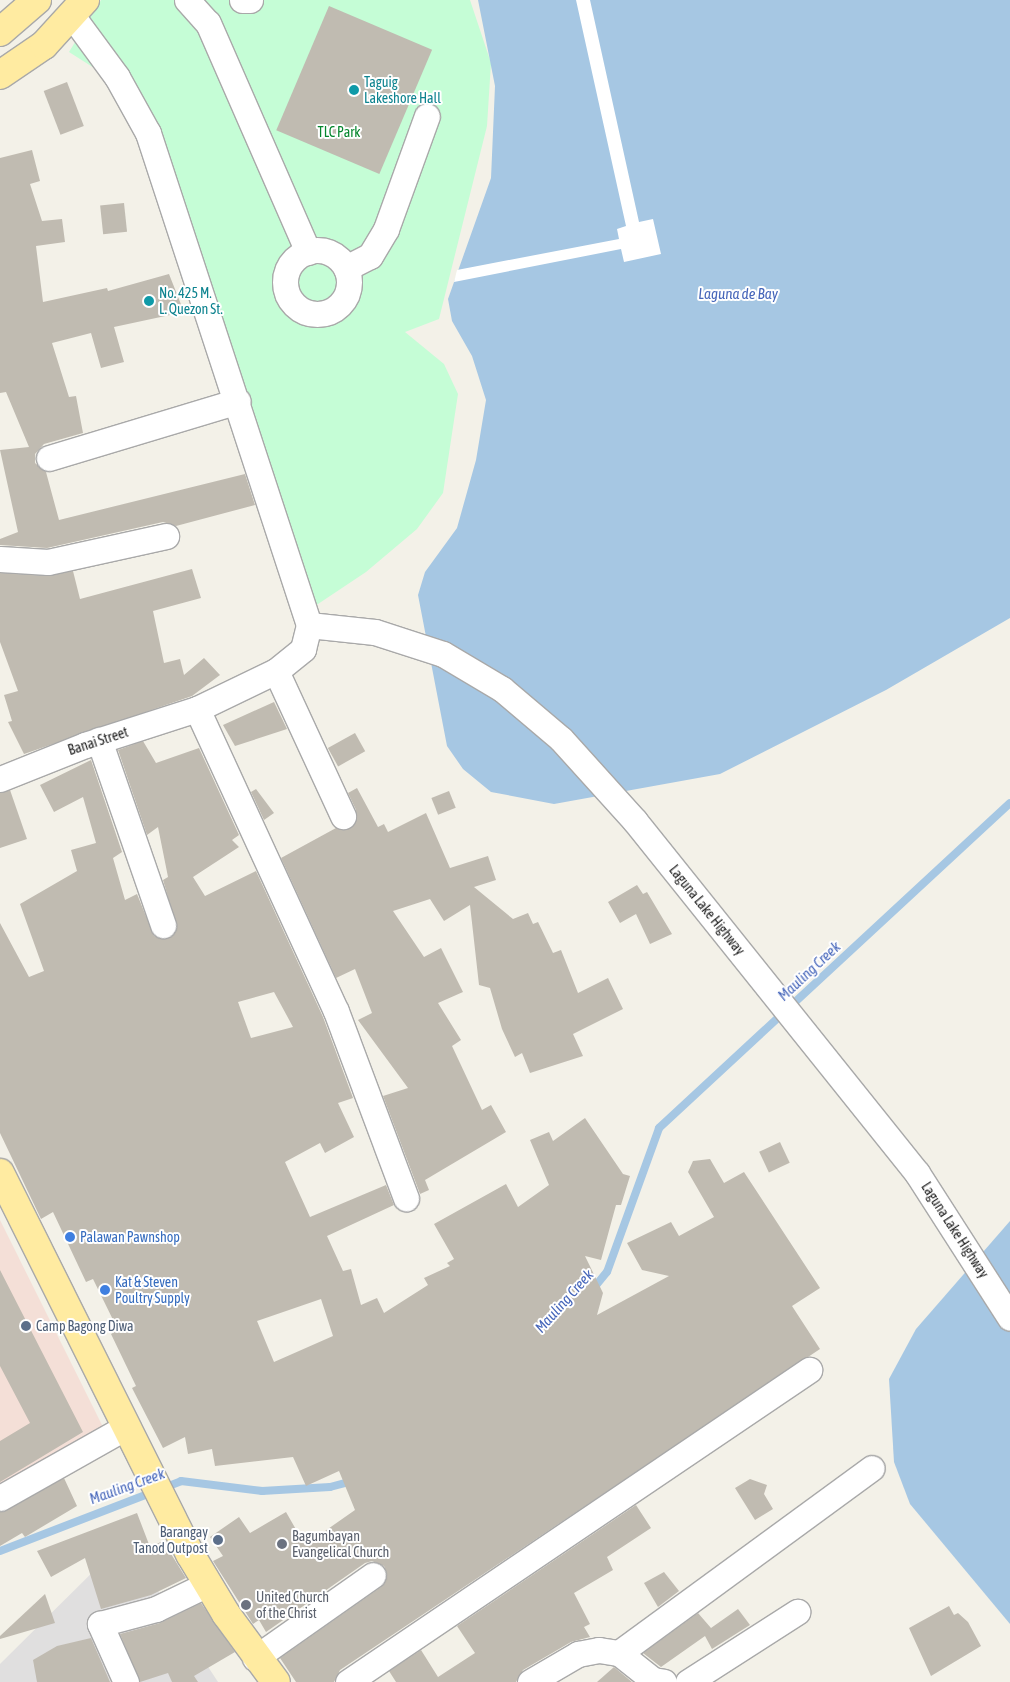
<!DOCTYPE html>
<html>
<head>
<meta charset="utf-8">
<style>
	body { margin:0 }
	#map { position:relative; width:1010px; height:1682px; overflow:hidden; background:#f3f1e8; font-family:"Asap Condensed",sans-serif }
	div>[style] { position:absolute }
	.residential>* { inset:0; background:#e0dfdf }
	.commercial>* { inset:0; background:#f4dfd7 }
	.park>* { inset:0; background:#c5fdd6 }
	.water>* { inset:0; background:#a6c7e3 }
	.pier>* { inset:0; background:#fff }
	.stream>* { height:8px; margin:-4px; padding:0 4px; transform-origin:4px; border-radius:4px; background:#a6c7e3 }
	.building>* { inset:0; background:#c0bbb1; transform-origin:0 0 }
	.roads { filter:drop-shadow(1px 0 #a9a9a9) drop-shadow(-1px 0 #a9a9a9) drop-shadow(0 1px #a9a9a9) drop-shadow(0 -1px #a9a9a9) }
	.minor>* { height:25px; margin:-12.5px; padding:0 12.5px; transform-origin:12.5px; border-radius:12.5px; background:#fff }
	.minor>.ring { margin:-12.5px; padding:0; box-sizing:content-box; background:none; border:25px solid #fff; border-radius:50% }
	.major>* { height:28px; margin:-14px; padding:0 14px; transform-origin:14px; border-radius:14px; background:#ffeba1 }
	.dots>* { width:14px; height:14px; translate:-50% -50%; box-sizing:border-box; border:2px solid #fff; border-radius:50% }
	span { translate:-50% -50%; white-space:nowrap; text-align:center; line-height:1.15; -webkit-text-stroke:4px #fff; paint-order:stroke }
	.culture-label { font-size:14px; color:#0d838f }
	.left { translate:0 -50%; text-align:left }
	.park-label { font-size:14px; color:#05862d }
	.street-label { font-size:14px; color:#222 }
	.shop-label { font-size:14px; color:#366cbe }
	.service-label { font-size:14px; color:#4e5e75 }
	.right { translate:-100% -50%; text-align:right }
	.worship-label { font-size:14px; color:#5b616d }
	.water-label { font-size:15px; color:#4666ba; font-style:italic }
</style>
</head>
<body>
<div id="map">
	<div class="residential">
		<i style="clip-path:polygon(125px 1540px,218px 1682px,0 1682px,0 1664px)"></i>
	</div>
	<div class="commercial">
		<i style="clip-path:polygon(0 1220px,105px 1431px,0 1491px)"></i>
	</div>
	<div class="park">
		<i style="clip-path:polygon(101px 0,470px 0,491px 63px,487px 126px,439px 319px,405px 332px,444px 364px,458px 394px,443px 493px,417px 529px,366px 572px,309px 610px,146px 101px,69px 52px)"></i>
	</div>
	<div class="water">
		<i style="clip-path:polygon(478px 0,1010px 0,1010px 618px,886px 690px,720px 774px,554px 804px,491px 792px,463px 769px,447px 746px,418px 595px,425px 572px,457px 528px,476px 460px,486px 400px,472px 356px,452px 321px,448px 299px,491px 178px,495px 86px)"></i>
		<i style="clip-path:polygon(1010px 1221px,1010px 1624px,910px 1504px,894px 1462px,889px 1379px,916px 1329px)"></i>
	</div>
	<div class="pier">
		<i style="clip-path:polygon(576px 0,590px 0,639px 222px,653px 219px,661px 254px,624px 262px,621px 249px,454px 282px,457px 270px,619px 239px,617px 229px,626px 226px)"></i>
	</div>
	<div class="stream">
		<i style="left:593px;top:1289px;width:22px;rotate:-51deg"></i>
		<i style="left:607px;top:1272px;width:153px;rotate:-70.1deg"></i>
		<i style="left:659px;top:1128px;width:478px;rotate:-42.8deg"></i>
		<i style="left:0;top:1551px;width:194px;rotate:-21.1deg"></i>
		<i style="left:181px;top:1481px;width:82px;rotate:7deg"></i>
		<i style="left:262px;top:1491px;width:68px;rotate:-3.4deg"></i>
		<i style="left:330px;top:1487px;width:24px;rotate:-15deg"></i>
	</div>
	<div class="building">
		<i style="left:329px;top:6px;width:112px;height:135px;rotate:23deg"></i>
		<i style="left:67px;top:82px;width:47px;height:25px;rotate:69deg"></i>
		<i style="clip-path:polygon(32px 150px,40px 181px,30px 184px,42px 221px,62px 219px,65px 242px,36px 246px,43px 302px,107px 288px,108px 291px,169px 274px,184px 312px,114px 327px,124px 362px,101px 368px,91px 333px,52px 343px,69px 397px,76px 396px,83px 433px,44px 444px,35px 454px,35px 463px,46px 472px,59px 520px,245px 474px,255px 505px,176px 526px,163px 522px,47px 548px,0 545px,0 539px,18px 532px,0 450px,29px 447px,6px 392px,0 393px,0 158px)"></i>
		<i style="left:124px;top:203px;width:29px;height:24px;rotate:84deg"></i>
		<i style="clip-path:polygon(192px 569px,201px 598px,153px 611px,164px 663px,180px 659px,184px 675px,204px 658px,220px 675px,192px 696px,24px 754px,8px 722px,12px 721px,4px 695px,18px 691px,0 642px,0 573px,47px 576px,73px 571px,80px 599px)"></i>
		<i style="clip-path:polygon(274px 702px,287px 729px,235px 746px,223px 725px)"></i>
		<i style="left:355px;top:733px;width:21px;height:31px;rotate:61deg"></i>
		<i style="clip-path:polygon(evenodd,143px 741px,156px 763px,199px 748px,239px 835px,232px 840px,239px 847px,193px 877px,205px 896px,256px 871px,323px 1017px,353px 1098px,338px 1103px,354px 1137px,325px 1153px,320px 1143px,285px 1162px,310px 1217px,386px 1185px,394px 1205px,327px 1236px,343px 1271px,351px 1269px,361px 1305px,377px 1298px,384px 1313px,428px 1285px,424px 1278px,450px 1266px,447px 1263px,454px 1259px,434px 1224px,506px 1184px,518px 1207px,549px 1185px,530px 1140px,549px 1132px,553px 1141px,585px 1118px,623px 1174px,630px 1176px,621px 1205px,616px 1205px,601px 1260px,585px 1256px,603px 1293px,597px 1315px,669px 1276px,642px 1270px,627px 1243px,671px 1222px,679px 1236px,714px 1217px,688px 1172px,693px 1161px,710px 1159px,724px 1183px,744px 1172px,820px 1288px,792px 1306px,820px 1349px,340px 1670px,334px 1682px,296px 1682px,280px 1658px,381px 1587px,387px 1574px,384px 1566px,372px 1561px,365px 1563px,266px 1632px,259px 1620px,253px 1624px,213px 1561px,223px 1556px,210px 1537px,239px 1517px,250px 1533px,286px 1512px,302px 1540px,312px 1534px,315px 1538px,355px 1510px,339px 1471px,306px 1486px,293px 1457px,215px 1466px,212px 1449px,188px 1454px,185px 1437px,163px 1448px,132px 1388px,136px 1386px,111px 1334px,118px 1330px,93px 1279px,86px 1282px,53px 1212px,41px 1219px,0 1133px,0 923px,29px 977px,44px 971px,20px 904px,77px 871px,71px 850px,96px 843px,83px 797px,54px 812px,40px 785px,91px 760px,122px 852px,113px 858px,125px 900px,137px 894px,154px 936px,167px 939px,177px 928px,163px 880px,168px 877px,158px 827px,147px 835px,118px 750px,143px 741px,274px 992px,293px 1027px,251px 1038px,238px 1002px,274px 992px,143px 741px,321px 1299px,333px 1336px,274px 1362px,257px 1321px,321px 1299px)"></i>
		<i style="clip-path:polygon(357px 788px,378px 827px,384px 824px,388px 832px,426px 813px,450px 868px,488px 856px,496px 880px,474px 887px,513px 919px,528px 913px,533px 924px,538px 922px,553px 953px,561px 950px,578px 993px,608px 978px,623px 1009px,573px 1034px,583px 1056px,530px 1073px,522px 1053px,515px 1057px,502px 1029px,490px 988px,479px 985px,470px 905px,444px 921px,430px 899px,393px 911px,424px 957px,441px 948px,463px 992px,438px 1003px,461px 1040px,452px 1046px,482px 1110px,491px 1105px,506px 1132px,425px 1180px,429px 1190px,420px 1194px,383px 1096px,408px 1088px,358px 1020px,372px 1013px,355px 969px,336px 978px,281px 858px,336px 828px,354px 825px,356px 810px,348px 793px)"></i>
		<i style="clip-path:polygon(256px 789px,274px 813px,264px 820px,251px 792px)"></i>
		<i style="clip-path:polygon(10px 790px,27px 839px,0 848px,0 793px)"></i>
		<i style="left:449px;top:791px;width:18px;height:19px;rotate:68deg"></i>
		<i style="clip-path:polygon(637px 885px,643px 894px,647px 892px,672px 934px,650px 944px,636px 914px,620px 923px,608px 902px)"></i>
		<i style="left:780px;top:1142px;width:23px;height:23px;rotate:65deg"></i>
		<i style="clip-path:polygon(0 1270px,83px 1432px,0 1482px,0 1441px,30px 1423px,0 1366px)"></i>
		<i style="clip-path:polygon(64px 1478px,77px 1506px,25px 1537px,22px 1533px,0 1546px,0 1512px)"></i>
		<i style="clip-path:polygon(750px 1479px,767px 1485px,764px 1494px,773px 1509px,755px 1520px,735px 1488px)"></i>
		<i style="clip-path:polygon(636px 1505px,651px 1528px,607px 1557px,613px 1570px,574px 1593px,590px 1624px,584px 1627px,590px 1637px,571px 1642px,523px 1670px,516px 1682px,396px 1682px,389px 1671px,421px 1650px,438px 1677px,475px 1653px,457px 1626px)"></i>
		<i style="clip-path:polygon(137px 1513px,150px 1547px,163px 1541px,186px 1578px,151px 1595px,101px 1609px,85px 1558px,51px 1577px,37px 1551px)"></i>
		<i style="clip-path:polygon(664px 1572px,679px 1591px,658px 1607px,644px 1583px)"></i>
		<i style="clip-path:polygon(45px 1594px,55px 1623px,0 1639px,0 1636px)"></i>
		<i style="clip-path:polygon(201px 1603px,235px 1652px,194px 1676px,198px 1682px,172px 1682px,168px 1673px,140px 1682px,120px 1634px,160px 1623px)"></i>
		<i style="clip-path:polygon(949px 1606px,954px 1615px,958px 1613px,968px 1622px,981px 1646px,931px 1676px,909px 1628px)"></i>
		<i style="clip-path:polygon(738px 1609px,750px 1625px,712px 1649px,705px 1636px,661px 1667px,643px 1653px,698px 1613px,711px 1628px)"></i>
		<i style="clip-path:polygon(91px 1638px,110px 1682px,37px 1682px,33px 1660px,57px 1646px)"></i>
		<i style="clip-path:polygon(614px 1667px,632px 1682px,597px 1682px)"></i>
	</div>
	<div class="roads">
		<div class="minor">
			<i style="left:187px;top:0;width:31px;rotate:48deg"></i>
			<i style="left:208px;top:23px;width:250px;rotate:66.4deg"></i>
			<i style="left:242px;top:0;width:8px"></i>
			<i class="ring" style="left:285px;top:250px;width:39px;height:39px"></i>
			<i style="left:346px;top:268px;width:27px;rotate:-27deg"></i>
			<i style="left:370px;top:256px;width:31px;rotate:-59deg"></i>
			<i style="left:386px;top:229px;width:120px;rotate:-70.1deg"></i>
			<i style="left:49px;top:458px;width:197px;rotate:-16.8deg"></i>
			<i style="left:0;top:559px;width:48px;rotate:3.6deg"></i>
			<i style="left:48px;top:562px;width:121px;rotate:-12.4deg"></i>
			<i style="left:309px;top:625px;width:66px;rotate:6.1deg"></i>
			<i style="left:375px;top:632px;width:71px;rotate:17.9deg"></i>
			<i style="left:443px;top:654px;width:69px;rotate:30.7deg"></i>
			<i style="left:502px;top:689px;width:77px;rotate:40.3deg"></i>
			<i style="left:561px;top:739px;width:110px;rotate:47.9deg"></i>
			<i style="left:635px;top:821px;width:451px;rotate:51.3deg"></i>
			<i style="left:917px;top:1173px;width:172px;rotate:57.3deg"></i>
			<i style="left:276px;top:671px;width:160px;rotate:65.2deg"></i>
			<i style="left:197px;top:709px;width:332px;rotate:65.3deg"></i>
			<i style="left:336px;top:1011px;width:200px;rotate:69.5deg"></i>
			<i style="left:99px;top:740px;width:196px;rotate:70.9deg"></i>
			<i style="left:0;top:779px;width:92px;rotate:-21.8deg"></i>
			<i style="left:85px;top:745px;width:118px;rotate:-17.8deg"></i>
			<i style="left:197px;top:709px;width:88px;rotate:-25.7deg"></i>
			<i style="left:276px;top:671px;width:35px;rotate:-39deg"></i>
			<i style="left:303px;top:649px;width:25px;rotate:-76deg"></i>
			<i style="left:309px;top:625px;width:518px;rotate:-108.12deg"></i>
			<i style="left:148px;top:133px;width:64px;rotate:-119deg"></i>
			<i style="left:117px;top:77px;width:74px;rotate:-126.3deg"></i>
			<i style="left:0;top:1498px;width:145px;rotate:-29.4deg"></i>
			<i style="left:619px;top:1653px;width:313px;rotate:-36.2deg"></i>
			<i style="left:255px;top:1658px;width:144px;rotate:-35.1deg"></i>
			<i style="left:126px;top:1682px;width:64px;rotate:-114.1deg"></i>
			<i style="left:100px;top:1624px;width:58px;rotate:-15deg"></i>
			<i style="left:156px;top:1609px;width:58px;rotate:-25.7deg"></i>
			<i style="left:348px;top:1682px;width:557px;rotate:-34.09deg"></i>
			<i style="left:530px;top:1682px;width:56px;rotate:-30.3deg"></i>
			<i style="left:578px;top:1654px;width:21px;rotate:-11deg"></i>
			<i style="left:599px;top:1650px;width:20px;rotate:9deg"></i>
			<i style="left:619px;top:1653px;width:43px;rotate:38.5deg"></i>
			<i style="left:653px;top:1680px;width:11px;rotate:10deg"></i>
			<i style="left:688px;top:1682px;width:130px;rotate:-32.7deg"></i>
		</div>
		<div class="major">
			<i style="left:0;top:32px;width:49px;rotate:-40.9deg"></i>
			<i style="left:0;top:75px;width:53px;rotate:-34.3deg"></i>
			<i style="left:44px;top:45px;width:61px;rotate:-47.7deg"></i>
			<i style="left:0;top:1173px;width:426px;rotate:63.5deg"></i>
			<i style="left:190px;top:1554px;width:70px;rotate:59deg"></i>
			<i style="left:226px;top:1614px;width:84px;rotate:53.7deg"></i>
		</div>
	</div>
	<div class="dots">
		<i style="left:354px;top:90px;background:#0f9aa8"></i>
		<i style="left:149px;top:301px;background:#0f9aa8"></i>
		<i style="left:70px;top:1237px;background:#3f7fe0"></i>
		<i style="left:105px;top:1290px;background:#3f7fe0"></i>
		<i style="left:26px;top:1326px;background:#5c6f8a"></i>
		<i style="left:218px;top:1540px;background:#5c6f8a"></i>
		<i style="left:282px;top:1544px;background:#6b7280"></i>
		<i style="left:246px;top:1605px;background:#6b7280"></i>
	</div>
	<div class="culture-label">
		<span class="left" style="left:364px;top:90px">Taguig<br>Lakeshore Hall</span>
		<span class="left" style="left:159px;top:301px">No. 425 M.<br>L. Quezon St.</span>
	</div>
	<div class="park-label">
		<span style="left:339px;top:132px">TLC Park</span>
	</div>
	<div class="street-label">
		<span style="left:98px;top:741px;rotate:-18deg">Banai Street</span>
		<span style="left:707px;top:910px;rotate:51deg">Laguna Lake Highway</span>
		<span style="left:955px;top:1230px;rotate:57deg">Laguna Lake Highway</span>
	</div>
	<div class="shop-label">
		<span class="left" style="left:80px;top:1237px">Palawan Pawnshop</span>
		<span class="left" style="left:115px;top:1290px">Kat &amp; Steven<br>Poultry Supply</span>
	</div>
	<div class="service-label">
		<span class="left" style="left:36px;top:1326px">Camp Bagong Diwa</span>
		<span class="right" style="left:208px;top:1540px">Barangay<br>Tanod Outpost</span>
	</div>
	<div class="worship-label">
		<span class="left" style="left:292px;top:1544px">Bagumbayan<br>Evangelical Church</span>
		<span class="left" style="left:256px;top:1605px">United Church<br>of the Christ</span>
	</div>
	<div class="water-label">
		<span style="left:738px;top:294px">Laguna de Bay</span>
		<span style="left:809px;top:971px;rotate:-43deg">Mauling Creek</span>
		<span style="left:564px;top:1301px;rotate:-48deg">Mauling Creek</span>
		<span style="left:127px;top:1486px;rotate:-20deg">Mauling Creek</span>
	</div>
</div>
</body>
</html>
